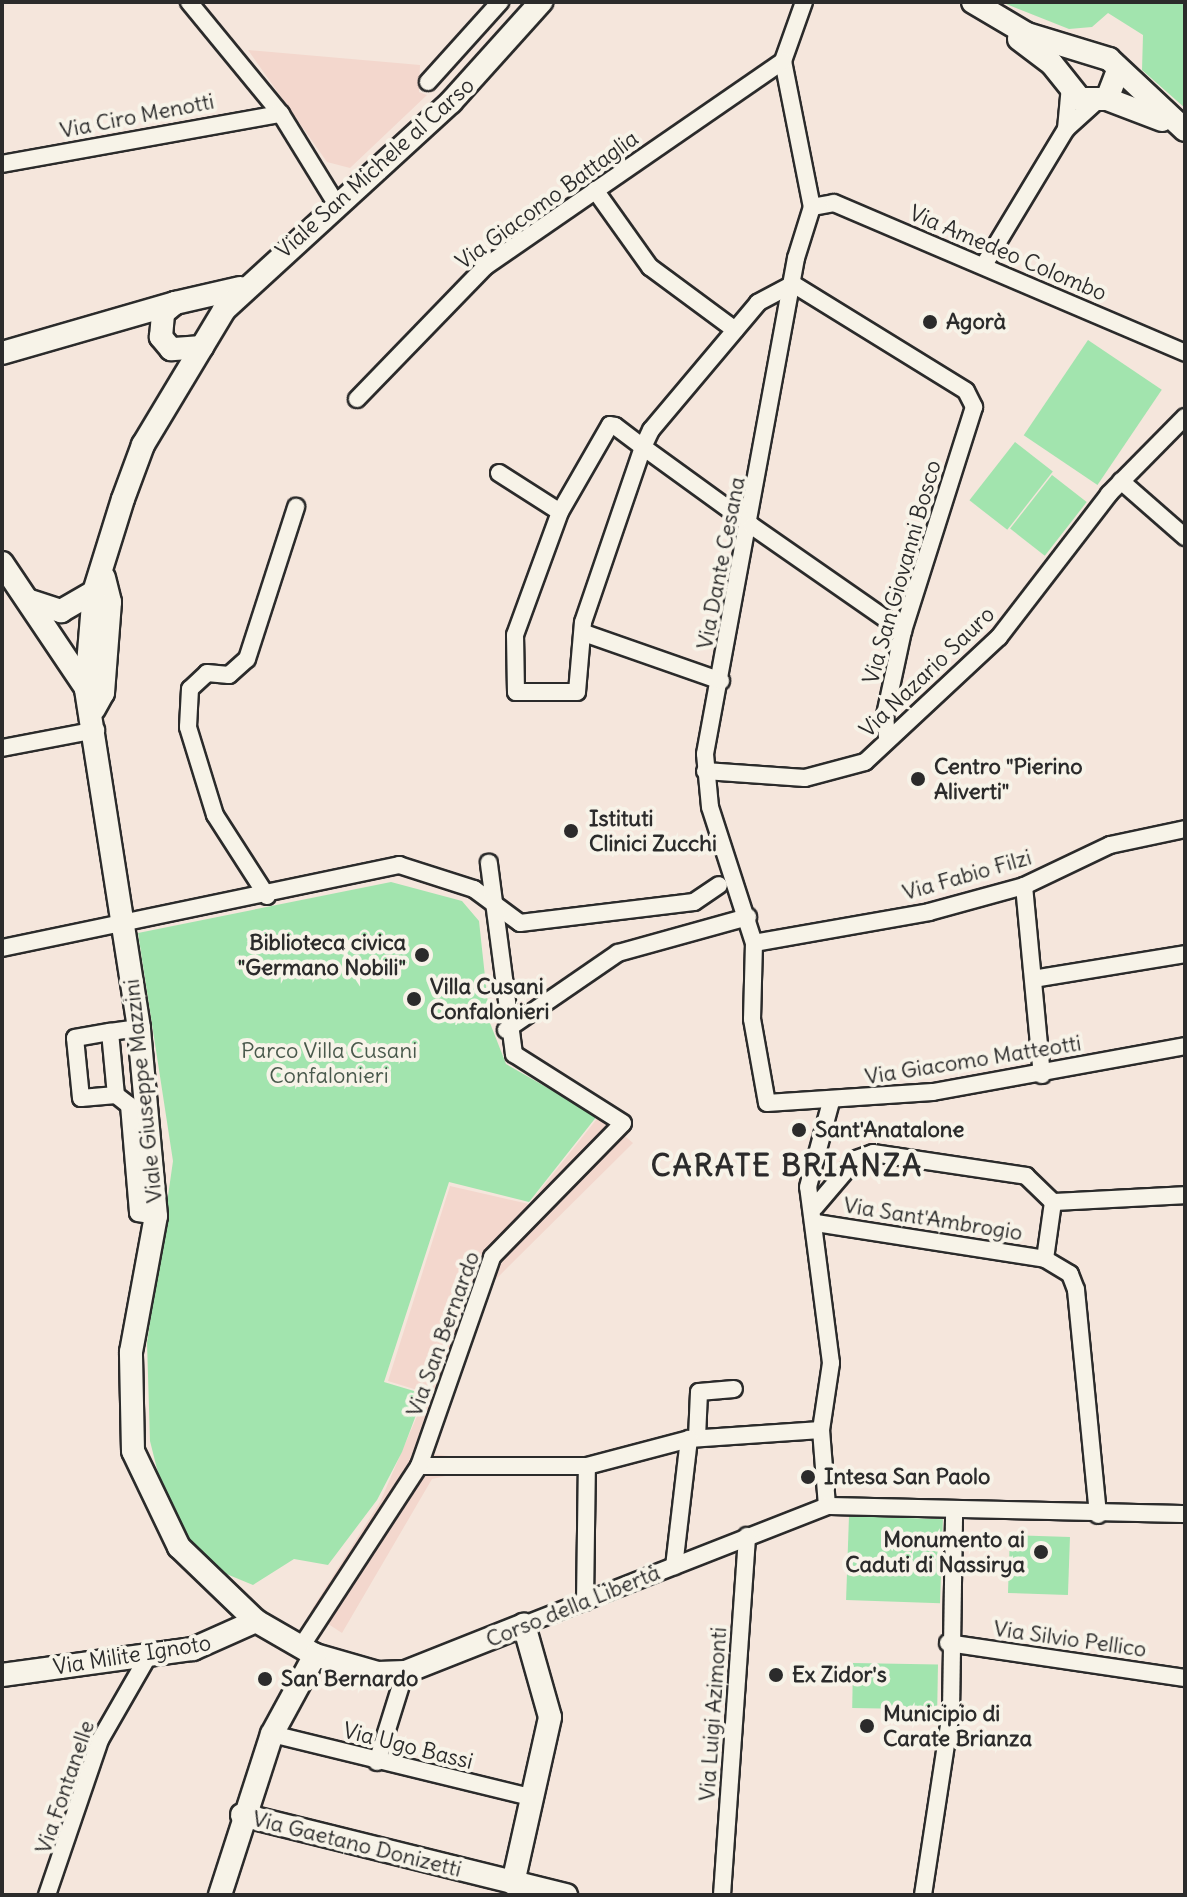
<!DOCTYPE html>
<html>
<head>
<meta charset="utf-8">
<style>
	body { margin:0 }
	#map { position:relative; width:1187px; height:1897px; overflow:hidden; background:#f5e6dc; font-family:Delius,sans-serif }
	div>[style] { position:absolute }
	.built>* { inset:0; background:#f3d7cd }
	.green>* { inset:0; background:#a2e4ae; transform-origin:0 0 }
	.roads { filter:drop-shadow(2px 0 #2b2b2b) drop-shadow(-2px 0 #2b2b2b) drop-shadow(0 2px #2b2b2b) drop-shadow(0 -2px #2b2b2b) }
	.street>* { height:16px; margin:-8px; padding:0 8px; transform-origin:8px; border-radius:8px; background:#f7f3e8 }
	.secondary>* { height:22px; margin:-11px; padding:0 11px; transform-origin:11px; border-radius:11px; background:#f7f3e8 }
	.dots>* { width:22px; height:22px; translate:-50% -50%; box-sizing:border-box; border:4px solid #f7f3e8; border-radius:50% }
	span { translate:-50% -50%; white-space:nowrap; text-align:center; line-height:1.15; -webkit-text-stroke:8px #f7f3e8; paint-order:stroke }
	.street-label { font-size:22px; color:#2b2b2b }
	.poi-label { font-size:22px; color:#2b2b2b; font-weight:700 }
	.left { translate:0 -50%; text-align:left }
	.right { translate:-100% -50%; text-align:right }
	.park-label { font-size:22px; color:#49594c }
	.district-label { font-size:30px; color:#2b2b2b; font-weight:700; letter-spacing:2px }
	.frame { position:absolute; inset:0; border:4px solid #2b2b2b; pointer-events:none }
</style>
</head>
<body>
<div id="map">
	<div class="built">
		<i style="clip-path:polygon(248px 50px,420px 65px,419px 92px,427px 95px,350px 168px,327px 162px)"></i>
		<i style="clip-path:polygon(600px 1115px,633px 1143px,493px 1282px,432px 1454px,457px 1457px,455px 1474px,432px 1479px,342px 1633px,310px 1612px,380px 1502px,427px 1393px,388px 1381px,450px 1186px,529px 1204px)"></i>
	</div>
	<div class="green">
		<i style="clip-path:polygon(1001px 2px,1185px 2px,1185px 108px,1142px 70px,1143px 35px,1108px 13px,1092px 27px,1069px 29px)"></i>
		<i style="left:1088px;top:340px;width:89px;height:115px;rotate:34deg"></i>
		<i style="left:1015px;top:442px;width:48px;height:74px;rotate:38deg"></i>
		<i style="left:1052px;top:475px;width:44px;height:68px;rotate:38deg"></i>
		<i style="clip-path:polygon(391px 882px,462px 901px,479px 921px,490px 1023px,506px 1064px,597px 1116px,529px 1202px,449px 1182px,384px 1382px,424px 1394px,402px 1452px,377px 1500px,328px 1565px,294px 1559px,253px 1585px,212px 1568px,187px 1537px,162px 1489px,150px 1441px,147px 1343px,173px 1161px,138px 933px)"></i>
		<i style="left:849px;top:1516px;width:94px;height:84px;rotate:2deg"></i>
		<i style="left:1010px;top:1535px;width:60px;height:58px;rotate:2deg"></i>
		<i style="left:853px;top:1663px;width:85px;height:45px;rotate:1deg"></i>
	</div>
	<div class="roads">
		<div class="street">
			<i style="left:189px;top:2px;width:145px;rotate:50.6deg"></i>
			<i style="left:281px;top:114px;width:107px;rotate:58.4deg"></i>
			<i style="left:783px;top:61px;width:149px;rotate:78.8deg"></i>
			<i style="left:812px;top:207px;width:53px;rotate:107.4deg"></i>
			<i style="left:796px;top:258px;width:504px;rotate:100.4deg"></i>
			<i style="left:705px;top:754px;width:53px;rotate:84.6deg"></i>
			<i style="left:710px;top:807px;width:143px;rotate:72.1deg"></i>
			<i style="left:754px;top:943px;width:76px;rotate:91.5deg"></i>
			<i style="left:752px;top:1019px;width:85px;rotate:79.9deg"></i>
			<i style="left:767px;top:1103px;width:166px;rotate:-3.8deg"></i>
			<i style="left:933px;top:1092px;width:256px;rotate:-10.3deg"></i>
			<i style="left:783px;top:61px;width:63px;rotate:-70.4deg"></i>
			<i style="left:428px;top:82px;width:108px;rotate:-48deg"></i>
			<i style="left:1066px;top:129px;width:43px;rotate:-84.7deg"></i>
			<i style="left:2px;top:164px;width:283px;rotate:-10.2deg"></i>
			<i style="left:595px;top:190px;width:95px;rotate:54.5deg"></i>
			<i style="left:650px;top:267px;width:106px;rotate:36.5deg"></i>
			<i style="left:812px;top:207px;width:22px;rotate:-10deg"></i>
			<i style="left:834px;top:203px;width:382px;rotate:23.1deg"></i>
			<i style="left:984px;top:265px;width:159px;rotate:-58.9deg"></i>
			<i style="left:1066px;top:129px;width:39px;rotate:-42deg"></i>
			<i style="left:793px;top:284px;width:40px;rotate:152deg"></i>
			<i style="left:758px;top:303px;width:166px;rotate:130.1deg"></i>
			<i style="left:651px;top:430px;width:19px;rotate:115deg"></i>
			<i style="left:643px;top:447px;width:185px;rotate:108.9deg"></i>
			<i style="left:583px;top:622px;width:70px;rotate:94.9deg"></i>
			<i style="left:577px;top:692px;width:61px;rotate:180deg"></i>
			<i style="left:516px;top:692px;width:57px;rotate:-91deg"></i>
			<i style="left:515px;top:635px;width:131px;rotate:-69.9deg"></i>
			<i style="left:560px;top:512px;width:100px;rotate:-60.1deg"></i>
			<i style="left:610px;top:425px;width:5px;rotate:11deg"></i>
			<i style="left:615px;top:426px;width:35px;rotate:37deg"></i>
			<i style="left:643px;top:447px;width:135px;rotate:35.9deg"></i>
			<i style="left:752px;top:526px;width:184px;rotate:34.8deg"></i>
			<i style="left:793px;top:284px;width:203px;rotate:31.7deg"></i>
			<i style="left:966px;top:391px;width:18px;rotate:63deg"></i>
			<i style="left:974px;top:407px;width:235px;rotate:107.6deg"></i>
			<i style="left:903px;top:631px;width:86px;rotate:102.1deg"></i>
			<i style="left:885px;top:715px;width:23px;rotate:85deg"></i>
			<i style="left:357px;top:399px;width:185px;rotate:-45.9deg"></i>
			<i style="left:486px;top:266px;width:361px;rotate:-34.6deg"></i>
			<i style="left:499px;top:473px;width:72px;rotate:32.6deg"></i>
			<i style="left:1121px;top:481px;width:85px;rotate:41.2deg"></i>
			<i style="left:587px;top:634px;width:142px;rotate:19.3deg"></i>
			<i style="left:2px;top:748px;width:96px;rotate:-10.8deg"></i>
			<i style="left:705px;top:771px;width:100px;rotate:4deg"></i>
			<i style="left:805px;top:778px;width:62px;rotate:-14.9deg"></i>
			<i style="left:865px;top:762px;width:183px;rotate:-43deg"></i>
			<i style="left:999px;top:637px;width:180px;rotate:-52.4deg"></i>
			<i style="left:1109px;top:494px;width:108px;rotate:-45.4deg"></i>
			<i style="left:1024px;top:886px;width:190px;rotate:84.6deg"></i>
			<i style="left:267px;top:896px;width:96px;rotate:-122.7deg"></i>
			<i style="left:215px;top:815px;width:92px;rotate:-107.1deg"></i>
			<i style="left:188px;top:727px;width:38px;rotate:-87deg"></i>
			<i style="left:190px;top:689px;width:23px;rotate:-43deg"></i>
			<i style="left:207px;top:673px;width:22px;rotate:5deg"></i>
			<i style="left:229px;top:675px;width:24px;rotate:-42deg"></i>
			<i style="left:247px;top:659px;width:160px;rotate:-72.1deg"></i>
			<i style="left:754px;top:943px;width:178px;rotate:-10deg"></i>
			<i style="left:929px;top:912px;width:98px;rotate:-15.3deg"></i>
			<i style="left:1024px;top:886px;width:95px;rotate:-25.5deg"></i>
			<i style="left:1110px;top:845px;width:77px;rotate:-12deg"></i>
			<i style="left:2px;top:948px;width:406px;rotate:-11.8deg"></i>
			<i style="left:399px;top:865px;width:79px;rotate:17.7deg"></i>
			<i style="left:474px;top:889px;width:57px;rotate:36.5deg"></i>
			<i style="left:520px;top:923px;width:175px;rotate:-6.9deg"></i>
			<i style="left:694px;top:902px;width:30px;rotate:-34deg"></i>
			<i style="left:1033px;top:979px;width:154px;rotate:-9.3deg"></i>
			<i style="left:506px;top:1030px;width:136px;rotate:-34.5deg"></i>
			<i style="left:618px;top:953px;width:135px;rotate:-15.5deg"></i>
			<i style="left:110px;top:1032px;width:63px;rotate:84.6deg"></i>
			<i style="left:116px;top:1095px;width:35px;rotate:175deg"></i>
			<i style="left:81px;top:1098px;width:60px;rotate:-95.7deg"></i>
			<i style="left:75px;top:1038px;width:36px;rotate:-10deg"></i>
			<i style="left:110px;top:1032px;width:29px;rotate:-8deg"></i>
			<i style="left:116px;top:1095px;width:16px;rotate:38deg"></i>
			<i style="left:129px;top:1105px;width:108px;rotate:85.2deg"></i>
			<i style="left:138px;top:1213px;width:18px;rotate:9deg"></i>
			<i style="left:815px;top:1207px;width:63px;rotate:-49.5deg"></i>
			<i style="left:856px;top:1159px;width:18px;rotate:-19deg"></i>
			<i style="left:873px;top:1153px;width:155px;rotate:8.5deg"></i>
			<i style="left:1026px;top:1176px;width:37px;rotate:44deg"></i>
			<i style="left:816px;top:1223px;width:232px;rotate:8.9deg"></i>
			<i style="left:1045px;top:1259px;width:58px;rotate:-82deg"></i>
			<i style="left:1053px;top:1202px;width:132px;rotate:-3deg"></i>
			<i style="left:1045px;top:1259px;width:29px;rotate:31deg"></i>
			<i style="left:1070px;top:1274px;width:17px;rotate:69deg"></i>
			<i style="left:1076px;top:1290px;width:226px;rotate:84.4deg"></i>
			<i style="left:697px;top:1438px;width:46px;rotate:-87.5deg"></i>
			<i style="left:699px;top:1392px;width:35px;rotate:-5deg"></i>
			<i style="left:689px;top:1439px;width:132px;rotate:-3.9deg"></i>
			<i style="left:419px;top:1466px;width:168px"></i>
			<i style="left:587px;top:1466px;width:106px;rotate:-14.8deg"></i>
			<i style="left:689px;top:1439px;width:128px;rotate:96.7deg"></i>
			<i style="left:827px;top:1506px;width:76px;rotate:-94.5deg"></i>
			<i style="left:821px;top:1430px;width:68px;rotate:-81.5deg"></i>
			<i style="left:831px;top:1363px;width:177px;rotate:-97.4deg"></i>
			<i style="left:808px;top:1187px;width:88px;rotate:-74.9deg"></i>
			<i style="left:585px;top:1602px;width:136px;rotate:-89.2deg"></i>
			<i style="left:524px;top:1625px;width:326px;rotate:-21.4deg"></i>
			<i style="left:827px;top:1506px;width:358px;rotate:1.3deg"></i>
			<i style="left:948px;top:1643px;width:240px;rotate:8.4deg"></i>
			<i style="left:301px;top:1647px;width:216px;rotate:-56.9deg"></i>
			<i style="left:419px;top:1466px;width:221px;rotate:-70.7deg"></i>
			<i style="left:492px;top:1257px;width:187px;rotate:-45.6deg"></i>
			<i style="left:623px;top:1123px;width:129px;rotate:-147.7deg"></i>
			<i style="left:514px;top:1054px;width:193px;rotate:-97.5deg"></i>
			<i style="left:272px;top:1734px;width:270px;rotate:13.7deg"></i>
			<i style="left:377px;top:1762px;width:94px;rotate:-72.7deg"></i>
			<i style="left:47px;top:1895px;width:164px;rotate:-71.1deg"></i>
			<i style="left:100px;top:1740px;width:100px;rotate:-60.1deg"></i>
			<i style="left:722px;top:1895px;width:360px;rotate:-86deg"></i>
			<i style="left:923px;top:1895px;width:186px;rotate:-81.3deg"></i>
			<i style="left:951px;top:1711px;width:198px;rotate:-89.1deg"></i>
		</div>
		<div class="secondary">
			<i style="left:973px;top:2px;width:63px;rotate:30.7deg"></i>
			<i style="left:1027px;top:34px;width:86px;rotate:17deg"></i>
			<i style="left:1109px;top:59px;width:104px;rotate:43.1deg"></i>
			<i style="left:1019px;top:39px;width:41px;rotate:37.1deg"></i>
			<i style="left:1052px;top:64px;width:45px;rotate:51.3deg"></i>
			<i style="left:1080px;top:99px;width:27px"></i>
			<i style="left:1107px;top:99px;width:28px;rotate:-69deg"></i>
			<i style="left:1107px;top:99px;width:59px;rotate:20.9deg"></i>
			<i style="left:202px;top:347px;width:31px;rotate:176deg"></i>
			<i style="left:171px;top:349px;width:16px;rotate:-130deg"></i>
			<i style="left:161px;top:337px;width:24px;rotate:-85deg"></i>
			<i style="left:163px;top:313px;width:16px;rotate:-40deg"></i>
			<i style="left:175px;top:303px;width:67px;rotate:-13deg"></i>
			<i style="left:2px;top:353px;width:180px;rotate:-16.1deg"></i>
			<i style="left:2px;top:563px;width:151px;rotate:56.1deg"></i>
			<i style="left:30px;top:601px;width:33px;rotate:18deg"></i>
			<i style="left:61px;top:611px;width:38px;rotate:-30deg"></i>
			<i style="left:94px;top:709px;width:18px;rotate:-61deg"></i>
			<i style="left:103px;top:693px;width:91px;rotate:-85.6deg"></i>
			<i style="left:110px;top:602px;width:25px;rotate:-104deg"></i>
			<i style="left:2px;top:1675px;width:193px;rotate:-7.8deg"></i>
			<i style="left:193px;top:1649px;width:69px;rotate:-24deg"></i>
			<i style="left:242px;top:1815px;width:334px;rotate:13.9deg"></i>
			<i style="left:513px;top:1883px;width:170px;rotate:-77.4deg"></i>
			<i style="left:550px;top:1717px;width:96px;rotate:-105.8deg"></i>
			<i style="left:524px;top:1625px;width:128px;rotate:158.4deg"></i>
			<i style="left:405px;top:1672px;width:27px;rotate:178deg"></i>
			<i style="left:378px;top:1673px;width:66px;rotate:-164.1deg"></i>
			<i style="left:315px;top:1655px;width:68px;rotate:-150deg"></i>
			<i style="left:256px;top:1621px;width:107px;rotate:-136.1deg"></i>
			<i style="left:179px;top:1547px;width:106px;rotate:-115.6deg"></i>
			<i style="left:133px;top:1451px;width:99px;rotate:-91.2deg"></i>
			<i style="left:131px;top:1352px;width:138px;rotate:-79.6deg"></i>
			<i style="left:156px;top:1216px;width:189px;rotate:-95.2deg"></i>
			<i style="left:139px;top:1028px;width:343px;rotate:-98.9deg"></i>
			<i style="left:86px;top:689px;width:97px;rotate:-85.3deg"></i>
			<i style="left:94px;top:592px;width:97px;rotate:-72.7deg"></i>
			<i style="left:123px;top:499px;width:58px;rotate:-69.7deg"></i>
			<i style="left:143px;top:445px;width:157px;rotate:-59deg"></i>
			<i style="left:224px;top:310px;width:308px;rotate:-42.5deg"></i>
			<i style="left:451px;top:102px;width:135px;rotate:-48deg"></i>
			<i style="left:220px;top:1895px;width:169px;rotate:-72.1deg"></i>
			<i style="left:272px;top:1734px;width:90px;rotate:-61.4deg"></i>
		</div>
	</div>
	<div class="dots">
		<i style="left:930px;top:322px;background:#2b2b2b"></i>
		<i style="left:918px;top:779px;background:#2b2b2b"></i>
		<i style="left:571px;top:831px;background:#2b2b2b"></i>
		<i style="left:422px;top:955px;background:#2b2b2b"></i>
		<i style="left:414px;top:999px;background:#2b2b2b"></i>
		<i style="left:799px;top:1130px;background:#2b2b2b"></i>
		<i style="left:808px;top:1477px;background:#2b2b2b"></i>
		<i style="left:1041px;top:1552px;background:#2b2b2b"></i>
		<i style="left:776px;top:1675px;background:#2b2b2b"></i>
		<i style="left:265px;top:1679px;background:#2b2b2b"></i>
		<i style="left:867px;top:1726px;background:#2b2b2b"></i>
	</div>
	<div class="street-label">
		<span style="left:137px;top:116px;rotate:-11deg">Via Ciro Menotti</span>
		<span style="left:375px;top:168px;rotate:-42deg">Viale San Michele al Carso</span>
		<span style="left:547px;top:200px;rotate:-36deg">Via Giacomo Battaglia</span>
		<span style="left:1008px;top:253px;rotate:23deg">Via Amedeo Colombo</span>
		<span style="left:721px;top:563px;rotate:-79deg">Via Dante Cesana</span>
		<span style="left:902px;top:572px;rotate:-74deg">Via San Giovanni Bosco</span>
		<span style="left:927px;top:672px;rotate:-44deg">Via Nazario Sauro</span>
		<span style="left:967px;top:875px;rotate:-16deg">Via Fabio Filzi</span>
		<span style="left:973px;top:1060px;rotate:-9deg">Via Giacomo Matteotti</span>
		<span style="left:143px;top:1091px;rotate:-96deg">Viale Giuseppe Mazzini</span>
		<span style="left:933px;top:1219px;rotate:9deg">Via Sant'Ambrogio</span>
		<span style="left:443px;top:1334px;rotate:-70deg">Via San Bernardo</span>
		<span style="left:573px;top:1606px;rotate:-22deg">Corso della Libertà</span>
		<span style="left:1070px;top:1639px;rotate:8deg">Via Silvio Pellico</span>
		<span style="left:132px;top:1655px;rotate:-9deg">Via Milite Ignoto</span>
		<span style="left:713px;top:1714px;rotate:-86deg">Via Luigi Azimonti</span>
		<span style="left:408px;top:1746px;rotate:14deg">Via Ugo Bassi</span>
		<span style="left:65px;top:1787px;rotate:-71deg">Via Fontanelle</span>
		<span style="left:357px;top:1844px;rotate:14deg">Via Gaetano Donizetti</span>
	</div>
	<div class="poi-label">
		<span class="left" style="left:946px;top:322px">Agorà</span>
		<span class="left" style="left:934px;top:779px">Centro "Pierino<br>Aliverti"</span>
		<span class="left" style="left:589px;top:831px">Istituti<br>Clinici Zucchi</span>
		<span class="right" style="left:406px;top:955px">Biblioteca civica<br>"Germano Nobili"</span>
		<span class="left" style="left:430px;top:999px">Villa Cusani<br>Confalonieri</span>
		<span class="left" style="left:815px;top:1130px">Sant'Anatalone</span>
		<span class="left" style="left:824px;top:1477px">Intesa San Paolo</span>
		<span class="right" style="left:1025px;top:1552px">Monumento ai<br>Caduti di Nassirya</span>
		<span class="left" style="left:792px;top:1675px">Ex Zidor's</span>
		<span class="left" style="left:281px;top:1679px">San Bernardo</span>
		<span class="left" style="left:883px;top:1726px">Municipio di<br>Carate Brianza</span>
	</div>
	<div class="park-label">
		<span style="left:329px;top:1063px">Parco Villa Cusani<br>Confalonieri</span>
	</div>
	<div class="district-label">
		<span style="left:787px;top:1165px">CARATE BRIANZA</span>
	</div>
	<div class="frame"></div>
</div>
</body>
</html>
